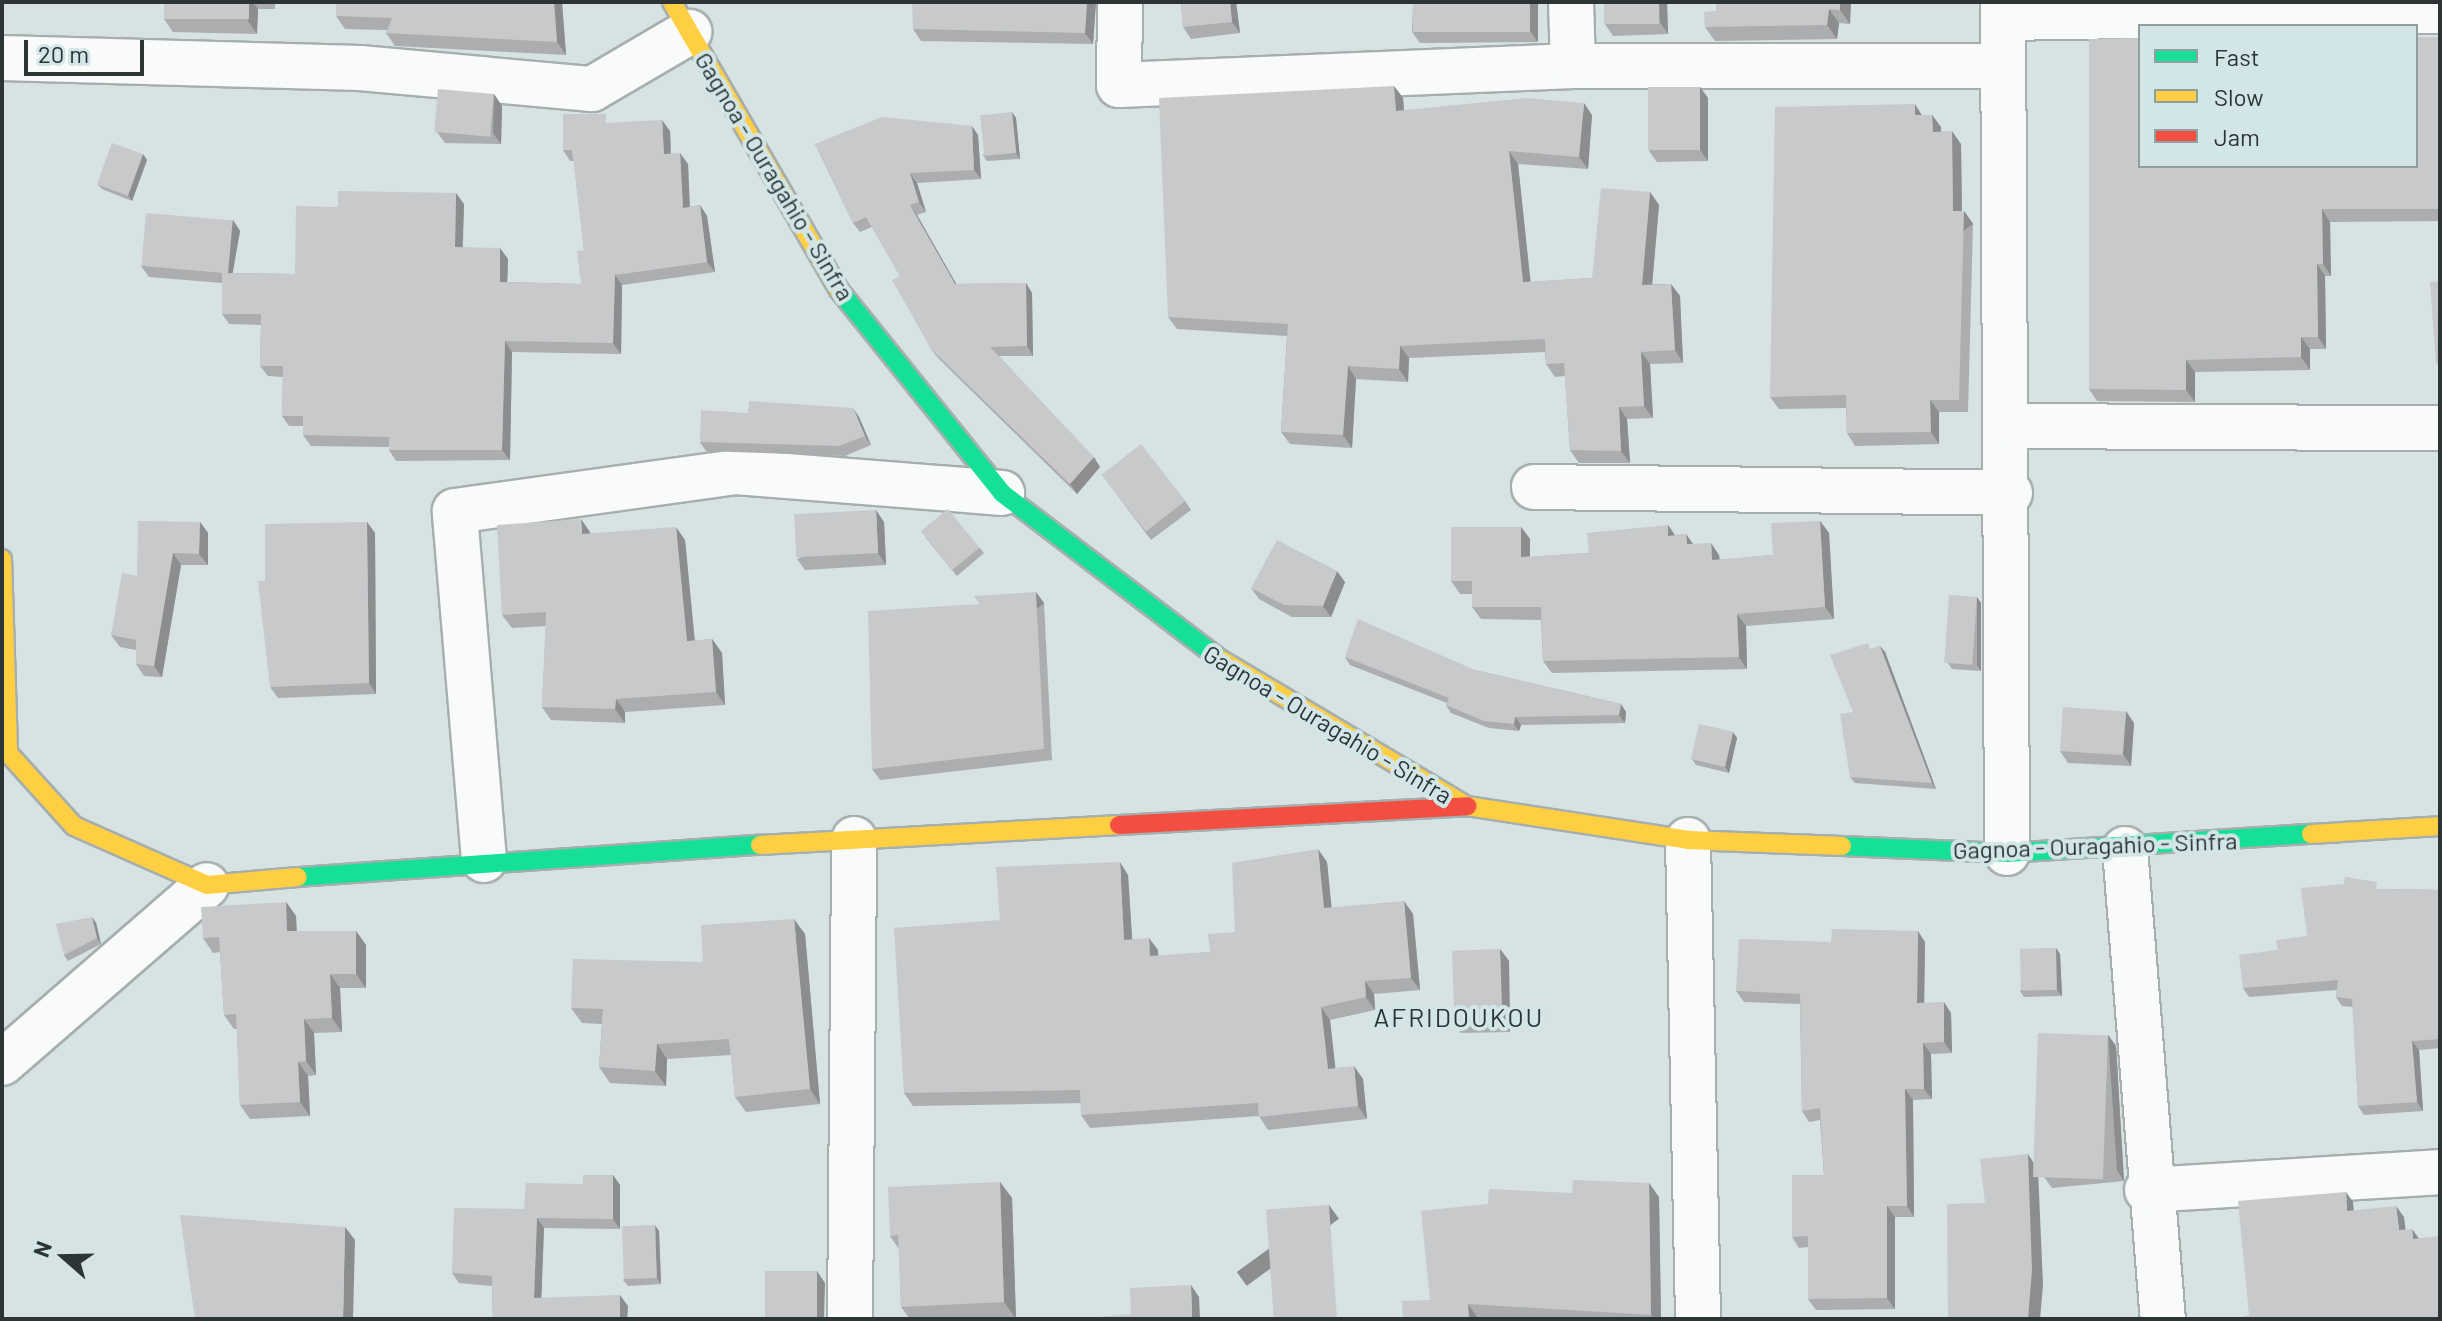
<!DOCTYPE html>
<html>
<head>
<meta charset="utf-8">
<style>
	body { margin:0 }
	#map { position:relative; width:2442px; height:1321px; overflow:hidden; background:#d7e2e2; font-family:Barlow,sans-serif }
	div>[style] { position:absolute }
	.roads { filter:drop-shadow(2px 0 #a6aeae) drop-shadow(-2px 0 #a6aeae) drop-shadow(0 2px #a6aeae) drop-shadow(0 -2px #a6aeae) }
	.street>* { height:44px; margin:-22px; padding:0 22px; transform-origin:22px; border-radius:22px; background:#f9fbfb }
	.fast>* { height:18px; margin:-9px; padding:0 9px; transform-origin:9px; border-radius:9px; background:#16e098 }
	.slow>* { height:18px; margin:-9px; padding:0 9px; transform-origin:9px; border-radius:9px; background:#ffcf43 }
	.jam>* { height:18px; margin:-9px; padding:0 9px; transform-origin:9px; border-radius:9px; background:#f24e42 }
	.wall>* { inset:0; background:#abadaf }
	.shaded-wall>* { inset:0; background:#8b8d8e; transform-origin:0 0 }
	.building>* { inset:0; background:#c7c9cb; transform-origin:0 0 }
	span { translate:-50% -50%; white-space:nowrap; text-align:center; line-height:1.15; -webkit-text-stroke:8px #d2e6e7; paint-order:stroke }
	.street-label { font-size:24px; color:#2c3435 }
	.neighbourhood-label { font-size:26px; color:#2c3435; letter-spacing:2px }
	.frame { position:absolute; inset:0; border:4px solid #2c3435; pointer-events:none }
	.legend { position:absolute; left:2138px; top:24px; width:280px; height:144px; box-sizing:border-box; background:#d2e6e7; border:2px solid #909fa0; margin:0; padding:10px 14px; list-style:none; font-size:24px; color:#2c3435 }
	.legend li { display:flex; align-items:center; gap:16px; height:40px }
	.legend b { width:40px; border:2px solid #909fa0 }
	.north { position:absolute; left:24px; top:1217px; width:80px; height:80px; -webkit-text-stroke:6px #d2e6e7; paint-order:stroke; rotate:290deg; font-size:22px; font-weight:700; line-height:32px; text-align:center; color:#2c3435 }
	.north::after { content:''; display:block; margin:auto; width:28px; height:36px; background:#2c3435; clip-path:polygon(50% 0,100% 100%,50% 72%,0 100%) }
	.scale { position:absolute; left:24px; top:40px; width:120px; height:36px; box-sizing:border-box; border:4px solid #2c3435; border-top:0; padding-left:10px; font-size:24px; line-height:28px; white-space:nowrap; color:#2c3435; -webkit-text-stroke:6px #d2e6e7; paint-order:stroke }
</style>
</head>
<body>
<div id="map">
	<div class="roads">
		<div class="street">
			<i style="left:1120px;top:2px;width:83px;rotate:90.7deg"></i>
			<i style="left:1119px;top:85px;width:454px;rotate:-2.4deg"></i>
			<i style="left:1573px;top:66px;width:430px"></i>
			<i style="left:1571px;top:2px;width:64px;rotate:88.2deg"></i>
			<i style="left:2003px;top:2px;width:851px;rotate:89.73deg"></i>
			<i style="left:2003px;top:18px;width:437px;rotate:-0.9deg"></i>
			<i style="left:2px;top:58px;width:358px;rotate:1.6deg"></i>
			<i style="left:360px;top:68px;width:233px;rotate:5.2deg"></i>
			<i style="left:592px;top:89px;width:113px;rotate:-30.4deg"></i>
			<i style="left:2010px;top:426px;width:430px;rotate:0.3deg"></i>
			<i style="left:1534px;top:487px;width:476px;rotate:0.7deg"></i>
			<i style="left:1688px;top:840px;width:479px;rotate:88.8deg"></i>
			<i style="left:2125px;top:849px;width:472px;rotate:85.4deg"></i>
			<i style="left:484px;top:860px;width:350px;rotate:-94.8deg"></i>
			<i style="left:455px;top:511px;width:284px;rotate:-7.9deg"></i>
			<i style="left:736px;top:472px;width:267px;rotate:4.5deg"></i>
			<i style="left:2px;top:1063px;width:271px;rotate:-41deg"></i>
			<i style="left:2147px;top:1190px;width:294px;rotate:-3.5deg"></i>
			<i style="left:850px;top:1319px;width:480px;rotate:-89.5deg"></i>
		</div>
		<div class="fast">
			<i style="left:839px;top:290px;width:260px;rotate:51.2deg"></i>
			<i style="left:1002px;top:493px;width:274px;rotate:37.3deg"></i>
			<i style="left:1842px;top:846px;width:165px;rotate:2.4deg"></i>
			<i style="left:2007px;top:853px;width:305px;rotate:-3.6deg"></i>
			<i style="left:298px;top:877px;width:463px;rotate:-4deg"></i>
		</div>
		<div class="slow">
			<i style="left:672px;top:2px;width:333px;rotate:59.9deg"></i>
			<i style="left:2px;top:559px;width:194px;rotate:88.2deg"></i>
			<i style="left:8px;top:753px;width:98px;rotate:47.9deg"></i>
			<i style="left:74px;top:826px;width:145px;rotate:23.9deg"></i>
			<i style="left:207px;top:885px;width:91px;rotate:-5deg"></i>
			<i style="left:1220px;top:659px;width:287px;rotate:30.8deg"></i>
			<i style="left:1467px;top:806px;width:224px;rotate:8.7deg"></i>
			<i style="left:1688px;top:840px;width:154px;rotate:2.2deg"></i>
			<i style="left:2311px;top:834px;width:129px;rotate:-3.5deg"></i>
			<i style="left:760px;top:845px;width:360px;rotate:-3.2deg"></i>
		</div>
		<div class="jam">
			<i style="left:1119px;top:825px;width:349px;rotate:-3.1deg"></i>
		</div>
	</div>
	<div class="wall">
		<i style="clip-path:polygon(164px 2px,275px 2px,275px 9px,258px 9px,257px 34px,173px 32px,164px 19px)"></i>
		<i style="clip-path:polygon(562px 2px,566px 55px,395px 46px,386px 33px,387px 30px,345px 29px,336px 16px)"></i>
		<i style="clip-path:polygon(1096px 2px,1093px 44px,921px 41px,913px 29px)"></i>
		<i style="clip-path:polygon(1181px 2px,1236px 2px,1240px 33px,1191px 39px,1183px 27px)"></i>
		<i style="clip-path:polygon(1320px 2px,1538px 2px,1538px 42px,1420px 43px,1412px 32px,1413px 4px)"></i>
		<i style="clip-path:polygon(1667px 2px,1668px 34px,1613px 36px,1605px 24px)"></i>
		<i style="clip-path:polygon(1716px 2px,1851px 2px,1850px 24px,1839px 23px,1837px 39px,1715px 41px,1705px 27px,1716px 11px)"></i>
		<i style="clip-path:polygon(2439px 37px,2440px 39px,2440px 221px,2330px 222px,2331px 276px,2325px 276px,2326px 349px,2310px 349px,2310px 370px,2195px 372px,2195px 402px,2097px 401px,2089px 389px)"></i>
		<i style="clip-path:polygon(1394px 86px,1403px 98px,1404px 110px,1592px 115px,1588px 169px,1518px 164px,1530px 282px,1592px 278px,1650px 192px,1659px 205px,1652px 284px,1671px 284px,1680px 296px,1683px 363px,1650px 364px,1653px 418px,1627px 419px,1630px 463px,1579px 463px,1570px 450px,1565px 376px,1555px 377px,1546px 364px,1545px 352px,1409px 358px,1408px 382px,1356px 379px,1352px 448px,1290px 444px,1281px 432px,1287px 336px,1177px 329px,1168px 317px)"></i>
		<i style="clip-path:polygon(1700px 87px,1708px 98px,1708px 161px,1657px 162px,1649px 151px)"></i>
		<i style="clip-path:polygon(494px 94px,502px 106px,501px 144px,445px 143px,437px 132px)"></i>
		<i style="clip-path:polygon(1012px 112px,1016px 118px,1020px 159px,987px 161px,983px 155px)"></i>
		<i style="clip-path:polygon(1922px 115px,1932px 115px,1941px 127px,1941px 131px,1961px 144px,1962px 211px,1964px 211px,1973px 224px,1968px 412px,1939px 412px,1939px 444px,1855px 446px,1847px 433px,1846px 408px,1779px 409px,1770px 397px)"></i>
		<i style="clip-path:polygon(612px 123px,670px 131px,671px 154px,688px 164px,690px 207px,700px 205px,707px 216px,715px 272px,622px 285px,621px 354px,512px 352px,510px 460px,396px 461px,389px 450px,389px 447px,311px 446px,303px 435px,303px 426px,289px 426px,282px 416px,283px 377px,268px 376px,260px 366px,261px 325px,229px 324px,222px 314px,222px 283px,149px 277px,141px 266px,233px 220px,240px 231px,232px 273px,295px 274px,338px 207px,464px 204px,463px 247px,508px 259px,507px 282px,581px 284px,584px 250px,574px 161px,570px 161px,563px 150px)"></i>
		<i style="clip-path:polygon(978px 135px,981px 179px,917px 183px,926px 212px,917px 215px,956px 284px,1026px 283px,1032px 293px,1033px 356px,999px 356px,1100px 467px,1077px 494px,938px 358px,931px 349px,900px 276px,872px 227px,860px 232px,853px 223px,815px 144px)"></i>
		<i style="clip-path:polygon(143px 154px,147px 160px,132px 201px,102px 189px,97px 184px)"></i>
		<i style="clip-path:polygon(859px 417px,871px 445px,845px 456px,706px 451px,700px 442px)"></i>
		<i style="clip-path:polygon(1103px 476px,1185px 501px,1191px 510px,1151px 540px)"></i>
		<i style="clip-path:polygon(1820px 521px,1829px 533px,1834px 619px,1746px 626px,1747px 669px,1552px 673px,1543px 661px,1541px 620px,1481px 619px,1472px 607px,1472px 594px,1460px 594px,1451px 581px,1521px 527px,1530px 539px,1530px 557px,1589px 553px,1668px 525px,1675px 535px,1686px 534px,1693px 544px,1719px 555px,1720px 560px,1773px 555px)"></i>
		<i style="clip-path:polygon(200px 522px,208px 533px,208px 565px,181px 565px,162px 677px,144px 676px,136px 664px,136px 650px,120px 647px,111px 635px,137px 576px)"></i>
		<i style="clip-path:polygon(367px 522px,375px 533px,376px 694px,278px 698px,270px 687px)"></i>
		<i style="clip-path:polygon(884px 522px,886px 565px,805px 570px,797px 559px)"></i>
		<i style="clip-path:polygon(590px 532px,590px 533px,685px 540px,695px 641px,712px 639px,722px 653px,725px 705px,625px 712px,625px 723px,551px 720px,542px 707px,546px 626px,512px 628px,502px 615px)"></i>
		<i style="clip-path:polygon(925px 537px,980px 548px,984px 553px,957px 576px)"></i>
		<i style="clip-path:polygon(1345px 582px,1331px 617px,1292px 617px,1259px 599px,1251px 588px)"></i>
		<i style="clip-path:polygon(974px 596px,1044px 603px,1052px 760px,880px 780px,872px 769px,980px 604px)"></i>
		<i style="clip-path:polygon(1977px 597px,1981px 603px,1981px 671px,1952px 669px,1948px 663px)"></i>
		<i style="clip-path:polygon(1880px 646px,1885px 652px,1936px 789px,1855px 783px,1850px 777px,1853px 712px,1872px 649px)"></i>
		<i style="clip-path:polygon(1345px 657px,1475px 670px,1621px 704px,1626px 712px,1625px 723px,1521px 725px,1519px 731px,1489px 728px,1451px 713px,1446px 705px,1447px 703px,1350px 665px)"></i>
		<i style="clip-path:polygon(2134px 723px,2131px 766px,2068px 763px,2060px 751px)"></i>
		<i style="clip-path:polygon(1733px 732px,1737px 738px,1729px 773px,1696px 765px,1692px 759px)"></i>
		<i style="clip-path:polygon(1327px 862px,1331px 908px,1413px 914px,1420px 990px,1374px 994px,1375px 1010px,1330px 1020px,1335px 1068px,1363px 1079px,1367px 1119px,1268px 1130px,1259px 1116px,1090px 1128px,1081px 1115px,1081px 1103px,913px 1106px,904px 1093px,1000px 920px,1128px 875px,1132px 939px,1158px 950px,1158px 956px,1210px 952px)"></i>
		<i style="clip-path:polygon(2382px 889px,2440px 890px,2440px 1048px,2419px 1050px,2423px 1111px,2364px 1115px,2358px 1106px,2353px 1007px,2342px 1006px,2336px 997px,2337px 990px,2249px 997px,2243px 988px,2278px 950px,2307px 936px)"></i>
		<i style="clip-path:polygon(286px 902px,296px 916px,297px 931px,356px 931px,366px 945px,366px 988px,340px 988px,342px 1032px,314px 1033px,316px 1075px,308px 1076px,310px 1116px,250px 1119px,240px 1105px,237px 1029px,234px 1029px,224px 1015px,220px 952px,213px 953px,203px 938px)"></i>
		<i style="clip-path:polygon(92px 917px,96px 923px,101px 944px,68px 961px,64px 955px)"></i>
		<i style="clip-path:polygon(805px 934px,820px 1104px,746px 1112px,735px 1097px,731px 1055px,667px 1059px,666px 1086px,610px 1083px,599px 1067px,602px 1024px,582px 1023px,571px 1008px,703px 962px)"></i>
		<i style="clip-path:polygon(1831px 942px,1925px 942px,1924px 1003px,1951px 1013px,1952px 1053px,1931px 1054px,1932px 1099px,1913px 1100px,1914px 1217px,1895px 1217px,1895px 1309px,1816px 1310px,1808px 1299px,1808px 1247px,1799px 1248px,1792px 1237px,1824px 1175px,1820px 1120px,1809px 1122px,1802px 1111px,1800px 1004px,1744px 1002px,1736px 991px)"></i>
		<i style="clip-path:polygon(2056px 948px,2060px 954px,2062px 996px,2024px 997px,2020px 991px)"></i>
		<i style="clip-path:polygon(1500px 949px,1509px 961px,1510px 1032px,1461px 1033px,1453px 1022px)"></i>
		<i style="clip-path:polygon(2108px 1035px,2116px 1046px,2124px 1181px,2052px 1188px,2044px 1177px)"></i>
		<i style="clip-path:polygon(613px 1175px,620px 1185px,620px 1229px,544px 1228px,541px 1298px,628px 1306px,627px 1319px,493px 1319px,492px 1286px,459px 1283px,452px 1273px,524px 1209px,583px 1184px)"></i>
		<i style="clip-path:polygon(1000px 1182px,1012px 1198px,1016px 1319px,910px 1319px,901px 1307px,899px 1249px,890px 1236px)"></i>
		<i style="clip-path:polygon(1659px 1197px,1661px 1319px,1478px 1318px,1430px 1300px)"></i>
		<i style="clip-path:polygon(659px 1231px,661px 1284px,628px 1286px,623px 1280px)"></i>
	</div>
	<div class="shaded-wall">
		<i style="clip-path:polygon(249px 2px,253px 2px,258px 9px,257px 34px,248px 21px)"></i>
		<i style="clip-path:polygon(554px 2px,562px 2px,566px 55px,557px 42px)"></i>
		<i style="clip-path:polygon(1087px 2px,1096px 2px,1093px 44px,1085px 33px)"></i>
		<i style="clip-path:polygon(1230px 2px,1236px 2px,1240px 33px,1232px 22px)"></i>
		<i style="clip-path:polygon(1530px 2px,1538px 2px,1538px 42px,1530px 31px)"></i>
		<i style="clip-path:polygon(1659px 2px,1667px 2px,1668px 34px,1660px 22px)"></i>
		<i style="clip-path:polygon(1840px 2px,1851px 2px,1850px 24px,1840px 10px)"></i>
		<i style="clip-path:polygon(1829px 9px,1839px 23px,1837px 39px,1827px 25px)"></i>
		<i style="clip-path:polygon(2439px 37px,2440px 39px,2440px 127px)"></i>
		<i style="clip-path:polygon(1394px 86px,1403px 98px,1405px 124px,1396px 111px)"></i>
		<i style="clip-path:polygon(1700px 87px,1708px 98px,1708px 161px,1700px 150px)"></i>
		<i style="clip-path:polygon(494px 94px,502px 106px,501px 144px,493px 133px)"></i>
		<i style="clip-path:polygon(1584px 103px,1592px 115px,1588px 169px,1579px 157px)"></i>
		<i style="clip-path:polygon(1915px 104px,1923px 117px,1915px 115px)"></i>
		<i style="clip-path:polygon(1012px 112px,1016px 118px,1020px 159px,1016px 153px)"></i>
		<i style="clip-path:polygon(1932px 115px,1941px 127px,1941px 144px,1933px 132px)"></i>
		<i style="clip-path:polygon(662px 120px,670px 131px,671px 165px,664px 154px)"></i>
		<i style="clip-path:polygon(972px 126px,978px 135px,981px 179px,974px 170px)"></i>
		<i style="clip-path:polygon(1952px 131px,1961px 144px,1962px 224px,1953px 211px)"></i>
		<i style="clip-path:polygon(1509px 151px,1518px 164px,1532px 295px,1523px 282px)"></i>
		<i style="clip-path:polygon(680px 153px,688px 164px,690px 218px,683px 208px)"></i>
		<i style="clip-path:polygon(143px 154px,147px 160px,132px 201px,128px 195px)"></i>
		<i style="clip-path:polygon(910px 173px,917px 183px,926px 212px,919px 202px)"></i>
		<i style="clip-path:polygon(1650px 192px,1659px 205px,1651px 298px,1642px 285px)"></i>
		<i style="clip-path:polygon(456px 193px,464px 204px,462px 258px,455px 247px)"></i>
		<i style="clip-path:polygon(700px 205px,707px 216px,715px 272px,707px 262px)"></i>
		<i style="clip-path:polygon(910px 205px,917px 215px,962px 294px,955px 284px)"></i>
		<i style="clip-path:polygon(2322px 209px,2330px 222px,2331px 276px,2323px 264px)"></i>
		<i style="left:1964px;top:211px;width:16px;height:189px;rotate:55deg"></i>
		<i style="clip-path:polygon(233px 220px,240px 231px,231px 283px,223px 272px)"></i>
		<i style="clip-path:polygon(500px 248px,508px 259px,507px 292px,500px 282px)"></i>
		<i style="clip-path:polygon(2317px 264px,2325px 276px,2326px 349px,2318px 337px)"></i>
		<i style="clip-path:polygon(615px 275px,622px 285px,621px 354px,613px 343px)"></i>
		<i style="clip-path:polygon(1026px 283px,1032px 293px,1033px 356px,1027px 346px)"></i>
		<i style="clip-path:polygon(1671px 284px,1680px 296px,1683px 363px,1675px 350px)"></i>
		<i style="clip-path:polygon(2301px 337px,2310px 349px,2310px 370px,2301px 357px)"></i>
		<i style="clip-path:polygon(505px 341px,512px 352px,510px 460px,502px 450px)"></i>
		<i style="clip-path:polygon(1400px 346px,1409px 358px,1408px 382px,1399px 369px)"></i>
		<i style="clip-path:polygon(1641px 352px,1650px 364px,1653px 418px,1644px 406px)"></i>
		<i style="clip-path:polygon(2186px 360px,2195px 372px,2195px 402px,2186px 390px)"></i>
		<i style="clip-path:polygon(1348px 366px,1356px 379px,1352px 448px,1343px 435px)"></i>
		<i style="clip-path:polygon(1930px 400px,1939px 412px,1939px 444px,1931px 432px)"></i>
		<i style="clip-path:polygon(1619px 407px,1627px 419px,1630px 463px,1621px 451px)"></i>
		<i style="clip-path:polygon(853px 408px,859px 417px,871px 445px,865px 436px)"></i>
		<i style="clip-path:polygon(1094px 457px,1100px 467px,1077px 494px,1070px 484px)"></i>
		<i style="clip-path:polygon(876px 510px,884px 522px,886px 565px,878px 553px)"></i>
		<i style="clip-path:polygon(581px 519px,590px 532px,591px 547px,582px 534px)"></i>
		<i style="clip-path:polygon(1820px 521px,1829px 533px,1834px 619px,1825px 607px)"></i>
		<i style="clip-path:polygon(200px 522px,208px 533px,208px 565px,199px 554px)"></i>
		<i style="clip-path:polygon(367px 522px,375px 533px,376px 694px,369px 683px)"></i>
		<i style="clip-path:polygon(1668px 525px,1676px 537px,1668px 536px)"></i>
		<i style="clip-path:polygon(676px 527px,685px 540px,696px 655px,687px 641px)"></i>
		<i style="clip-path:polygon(1521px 527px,1530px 539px,1530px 570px,1521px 557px)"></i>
		<i style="clip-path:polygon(1686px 534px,1695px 547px,1687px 544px)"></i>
		<i style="clip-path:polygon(1711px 543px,1719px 555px,1720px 573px,1712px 560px)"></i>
		<i style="clip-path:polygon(173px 553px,181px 565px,162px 677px,154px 666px)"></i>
		<i style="clip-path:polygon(1337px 571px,1345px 582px,1331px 617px,1323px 606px)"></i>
		<i style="left:1036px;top:592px;width:14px;height:157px;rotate:54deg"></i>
		<i style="clip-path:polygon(1977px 597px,1981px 603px,1981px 671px,1977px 665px)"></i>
		<i style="clip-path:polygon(1737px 614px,1746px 626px,1747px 669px,1739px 657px)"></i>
		<i style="clip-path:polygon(712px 639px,722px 653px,725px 705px,716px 692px)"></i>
		<i style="clip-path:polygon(1880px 646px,1885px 652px,1936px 789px,1932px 783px)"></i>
		<i style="clip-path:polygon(616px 699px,625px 712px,625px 723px,615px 709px)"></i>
		<i style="clip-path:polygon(1621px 704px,1626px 712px,1625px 723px,1619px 715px)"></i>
		<i style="clip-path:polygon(2126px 711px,2134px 723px,2131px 766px,2123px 754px)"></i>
		<i style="clip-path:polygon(1515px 717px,1521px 725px,1519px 731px,1514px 724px)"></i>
		<i style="clip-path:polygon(1733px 732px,1737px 738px,1729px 773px,1725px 767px)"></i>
		<i style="clip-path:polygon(1318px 849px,1327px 862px,1333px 921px,1324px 908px)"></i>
		<i style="clip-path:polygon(1120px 862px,1128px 875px,1133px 952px,1124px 940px)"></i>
		<i style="clip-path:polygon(1404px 901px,1413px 914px,1420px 990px,1411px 978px)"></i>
		<i style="clip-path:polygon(286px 902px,296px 916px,297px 945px,287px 931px)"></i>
		<i style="clip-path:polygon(92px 917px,96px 923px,101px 944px,97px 938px)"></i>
		<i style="clip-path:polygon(794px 919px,805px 934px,820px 1104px,810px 1089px)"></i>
		<i style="clip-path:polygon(356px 931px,366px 945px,366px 988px,356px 974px)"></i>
		<i style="clip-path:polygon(1918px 931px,1925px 942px,1924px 1014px,1917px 1003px)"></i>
		<i style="clip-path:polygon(1149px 938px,1158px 950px,1159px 969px,1150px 956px)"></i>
		<i style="clip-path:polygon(2056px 948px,2060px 954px,2062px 996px,2057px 990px)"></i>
		<i style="clip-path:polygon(1500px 949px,1509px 961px,1510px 1032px,1502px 1021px)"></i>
		<i style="clip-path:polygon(330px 974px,340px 988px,342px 1032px,332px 1018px)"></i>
		<i style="clip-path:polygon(1365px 981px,1374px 994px,1375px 1010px,1366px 997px)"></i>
		<i style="clip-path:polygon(1944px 1002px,1951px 1013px,1952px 1053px,1944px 1042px)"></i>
		<i style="clip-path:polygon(1321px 1007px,1330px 1020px,1337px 1082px,1328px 1069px)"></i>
		<i style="clip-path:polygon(304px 1019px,314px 1033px,316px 1075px,306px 1061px)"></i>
		<i style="clip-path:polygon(2108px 1035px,2116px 1046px,2124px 1181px,2117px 1170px)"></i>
		<i style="clip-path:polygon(2412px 1041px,2419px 1050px,2423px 1111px,2417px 1102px)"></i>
		<i style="clip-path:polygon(1923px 1043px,1931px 1054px,1932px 1099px,1924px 1089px)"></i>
		<i style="clip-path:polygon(657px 1044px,667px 1059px,666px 1086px,655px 1071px)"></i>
		<i style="clip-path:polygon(298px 1062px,308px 1076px,310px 1116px,300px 1102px)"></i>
		<i style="clip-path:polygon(1354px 1066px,1363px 1079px,1367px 1119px,1358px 1106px)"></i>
		<i style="clip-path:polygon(1905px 1089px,1913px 1100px,1914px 1217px,1907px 1206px)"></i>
		<i style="clip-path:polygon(2028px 1154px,2038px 1170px,2043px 1285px,2040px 1319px,2028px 1319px)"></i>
		<i style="clip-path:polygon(613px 1175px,620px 1185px,620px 1229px,613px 1219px)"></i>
		<i style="clip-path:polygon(1000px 1182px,1012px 1198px,1016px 1319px,1004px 1302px)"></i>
		<i style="clip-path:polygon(1649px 1183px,1659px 1197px,1661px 1319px,1654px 1319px,1651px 1315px)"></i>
		<i style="clip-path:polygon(2346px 1192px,2353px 1202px,2355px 1222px,2347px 1211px)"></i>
		<i style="left:1329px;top:1205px;width:17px;height:114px;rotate:54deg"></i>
		<i style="clip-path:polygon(1887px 1206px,1895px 1217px,1895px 1309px,1887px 1298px)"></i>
		<i style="clip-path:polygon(2396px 1206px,2404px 1217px,2407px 1241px,2399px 1230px)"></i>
		<i style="clip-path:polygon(537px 1218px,544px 1228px,541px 1309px,534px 1298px)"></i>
		<i style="clip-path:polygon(655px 1225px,659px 1231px,661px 1284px,657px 1278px)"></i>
		<i style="clip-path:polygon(345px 1227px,355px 1240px,353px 1319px,343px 1319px)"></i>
		<i style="clip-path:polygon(2412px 1229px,2420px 1240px,2413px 1239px)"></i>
		<i style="clip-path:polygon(817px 1271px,825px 1283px,824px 1319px,816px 1319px)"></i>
		<i style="clip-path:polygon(1191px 1285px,1199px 1297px,1200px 1319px,1192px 1319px)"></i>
		<i style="clip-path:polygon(620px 1295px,628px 1306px,627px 1319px,620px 1319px)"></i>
		<i style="clip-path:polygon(1468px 1304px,1478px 1318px,1478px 1319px,1469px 1319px)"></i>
	</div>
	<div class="building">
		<i style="left:164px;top:2px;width:85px;height:17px"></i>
		<i style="clip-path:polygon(336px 2px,554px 2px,557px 42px,386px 33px,392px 18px,336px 16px)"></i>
		<i style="clip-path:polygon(912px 2px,1087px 2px,1085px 33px,913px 29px)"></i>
		<i style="clip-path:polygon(1181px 2px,1230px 2px,1232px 22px,1183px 27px)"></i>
		<i style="left:1413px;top:2px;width:117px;height:30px"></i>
		<i style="left:1604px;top:2px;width:55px;height:22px"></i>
		<i style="clip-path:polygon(1716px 2px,1840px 2px,1840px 10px,1829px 9px,1827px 25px,1705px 27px,1704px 12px,1716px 11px)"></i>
		<i style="clip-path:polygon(2416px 37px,2439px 37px,2440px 209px,2322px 209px,2323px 264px,2317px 264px,2318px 337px,2301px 337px,2301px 357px,2186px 360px,2186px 390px,2089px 389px,2089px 39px,2140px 38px,2140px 166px,2416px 166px)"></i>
		<i style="clip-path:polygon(1394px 86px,1396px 111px,1527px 98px,1584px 103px,1579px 157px,1509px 151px,1523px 282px,1592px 278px,1601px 188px,1650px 192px,1642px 285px,1671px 284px,1675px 350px,1641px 352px,1644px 406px,1619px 407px,1621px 451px,1570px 450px,1564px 363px,1546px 364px,1545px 339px,1400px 346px,1399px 369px,1348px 366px,1343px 435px,1281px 432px,1288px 324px,1168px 317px,1159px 98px)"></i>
		<i style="left:1700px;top:87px;width:63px;height:52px;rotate:90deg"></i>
		<i style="left:438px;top:89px;width:56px;height:43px;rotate:5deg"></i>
		<i style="clip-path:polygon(1915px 104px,1915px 115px,1932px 115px,1933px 132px,1952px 131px,1953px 211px,1964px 211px,1959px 400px,1930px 400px,1931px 432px,1847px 433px,1846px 395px,1770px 397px,1775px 107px)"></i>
		<i style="left:1012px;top:112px;width:41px;height:32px;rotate:84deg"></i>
		<i style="clip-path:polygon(563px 114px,606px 114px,606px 123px,662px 120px,664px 154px,680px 153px,683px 208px,700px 205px,707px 262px,615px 275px,613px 343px,505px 341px,502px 450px,389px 450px,389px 437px,303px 435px,303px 416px,282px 416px,283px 366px,260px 366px,261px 314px,222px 314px,222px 273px,295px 274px,296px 206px,338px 207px,338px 191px,456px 193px,455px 247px,500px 248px,500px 282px,581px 284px,577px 251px,584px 250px,572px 150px,563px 150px)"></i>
		<i style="clip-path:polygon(882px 117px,972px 126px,974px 170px,910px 173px,919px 202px,910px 205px,955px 284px,1026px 283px,1027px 346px,990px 347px,1094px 457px,1070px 484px,931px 349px,892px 280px,900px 276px,866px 217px,853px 223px,815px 144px)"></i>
		<i style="left:112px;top:143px;width:33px;height:44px;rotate:20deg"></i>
		<i style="left:146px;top:213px;width:87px;height:53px;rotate:5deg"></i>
		<i style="clip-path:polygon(2440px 281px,2440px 364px,2436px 364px,2430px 282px)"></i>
		<i style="clip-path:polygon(749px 401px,853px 408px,865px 436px,839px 446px,700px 442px,701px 410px,748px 413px)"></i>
		<i style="left:1141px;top:444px;width:72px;height:50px;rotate:52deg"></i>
		<i style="left:948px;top:509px;width:50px;height:35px;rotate:51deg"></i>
		<i style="left:876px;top:510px;width:43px;height:82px;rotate:87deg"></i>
		<i style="clip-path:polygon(581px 519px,582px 534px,676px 527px,687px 641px,712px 639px,716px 692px,616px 699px,615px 709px,542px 707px,546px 612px,502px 615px,497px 525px)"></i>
		<i style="clip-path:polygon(138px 521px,200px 522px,199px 554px,173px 553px,154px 666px,136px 664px,136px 640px,111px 635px,122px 573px,137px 576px)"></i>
		<i style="clip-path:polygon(1820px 521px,1825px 607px,1737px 614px,1739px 657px,1543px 661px,1541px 607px,1472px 607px,1472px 581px,1451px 581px,1451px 527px,1521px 527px,1521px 557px,1589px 553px,1587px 533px,1668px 525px,1668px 536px,1686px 534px,1687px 544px,1711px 543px,1712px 560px,1773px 555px,1771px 523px)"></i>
		<i style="clip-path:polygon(367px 522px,369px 683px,270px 687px,258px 581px,265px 581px,265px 524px)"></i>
		<i style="clip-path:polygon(1277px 540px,1337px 571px,1323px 606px,1284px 605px,1251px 588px)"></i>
		<i style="clip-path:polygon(1036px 592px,1044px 749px,872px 769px,868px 611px,980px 604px,974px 596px)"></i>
		<i style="left:1949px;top:595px;width:28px;height:68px;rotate:4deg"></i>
		<i style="clip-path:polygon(1358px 619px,1475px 670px,1621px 704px,1619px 715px,1515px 717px,1514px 724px,1484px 721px,1446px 705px,1449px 698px,1345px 657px)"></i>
		<i style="clip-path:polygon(1868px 643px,1870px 649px,1880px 646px,1932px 783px,1850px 777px,1840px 714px,1853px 712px,1830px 655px)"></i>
		<i style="left:2063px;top:707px;width:63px;height:44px;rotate:4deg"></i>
		<i style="left:1699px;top:724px;width:35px;height:36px;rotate:13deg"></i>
		<i style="clip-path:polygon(1318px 849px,1324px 908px,1404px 901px,1411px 978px,1365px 981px,1366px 997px,1321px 1007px,1328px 1069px,1354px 1066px,1358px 1106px,1259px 1117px,1258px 1103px,1081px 1115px,1080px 1090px,904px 1093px,894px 928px,1000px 920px,996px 867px,1120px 862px,1124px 940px,1149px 938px,1150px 956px,1210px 952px,1208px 934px,1235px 932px,1232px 863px)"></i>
		<i style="clip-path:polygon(2345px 877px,2377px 882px,2376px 889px,2440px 890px,2440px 1039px,2412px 1041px,2417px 1102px,2358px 1106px,2352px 999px,2336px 997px,2338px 980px,2243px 988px,2239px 955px,2278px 950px,2276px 940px,2307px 936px,2301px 888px,2344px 884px)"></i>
		<i style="clip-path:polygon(286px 902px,287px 931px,356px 931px,356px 974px,330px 974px,332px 1018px,304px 1019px,306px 1061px,298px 1062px,300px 1102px,240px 1105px,236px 1014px,224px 1015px,219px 937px,203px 938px,201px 907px)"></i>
		<i style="clip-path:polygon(92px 917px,97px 938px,64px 955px,56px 924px)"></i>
		<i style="clip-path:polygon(794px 919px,810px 1089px,735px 1097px,729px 1039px,657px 1044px,655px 1071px,599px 1067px,603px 1009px,571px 1008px,573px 959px,703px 962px,701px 925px)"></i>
		<i style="clip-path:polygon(1832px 929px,1918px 931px,1917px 1003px,1944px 1002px,1944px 1042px,1923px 1043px,1924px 1089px,1905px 1089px,1907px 1206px,1887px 1206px,1887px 1298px,1808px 1299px,1808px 1236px,1792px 1237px,1792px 1175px,1824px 1175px,1820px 1108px,1802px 1111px,1800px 994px,1736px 991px,1739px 939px,1831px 942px)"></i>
		<i style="left:2056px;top:948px;width:42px;height:36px;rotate:89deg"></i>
		<i style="left:1500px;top:949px;width:72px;height:48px;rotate:88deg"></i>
		<i style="left:2038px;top:1033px;width:70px;height:144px;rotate:2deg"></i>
		<i style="clip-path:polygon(2028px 1154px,2032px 1270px,2028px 1319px,1948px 1319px,1947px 1204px,1985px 1203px,1980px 1159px)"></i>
		<i style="clip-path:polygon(583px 1175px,613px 1175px,613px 1219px,537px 1218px,534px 1298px,620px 1295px,620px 1319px,493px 1319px,492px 1276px,452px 1273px,454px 1208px,524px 1209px,526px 1183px,583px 1184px)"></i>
		<i style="clip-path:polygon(1573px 1180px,1649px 1183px,1651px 1315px,1468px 1304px,1469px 1319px,1403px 1319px,1402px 1301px,1430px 1300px,1421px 1211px,1488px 1204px,1489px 1189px,1572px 1193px)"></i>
		<i style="clip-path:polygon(1000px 1182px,1004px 1302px,901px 1307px,898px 1235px,890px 1236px,888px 1187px)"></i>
		<i style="clip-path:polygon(2346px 1192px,2347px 1211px,2396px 1206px,2399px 1230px,2412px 1229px,2413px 1239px,2440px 1236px,2440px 1319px,2234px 1319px,2249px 1315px,2238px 1201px)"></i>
		<i style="left:1329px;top:1205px;width:114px;height:63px;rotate:86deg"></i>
		<i style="clip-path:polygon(180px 1215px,345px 1227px,343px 1319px,195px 1319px)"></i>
		<i style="left:655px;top:1225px;width:53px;height:33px;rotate:88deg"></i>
		<i style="left:765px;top:1271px;width:52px;height:48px"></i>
		<i style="clip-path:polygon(1191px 1285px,1192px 1319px,1076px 1319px,1131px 1314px,1130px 1288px)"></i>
	</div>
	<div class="street-label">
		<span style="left:775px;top:176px;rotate:59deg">Gagnoa - Ouragahio - Sinfra</span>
		<span style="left:1328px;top:724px;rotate:31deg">Gagnoa - Ouragahio - Sinfra</span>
		<span style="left:2095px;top:845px;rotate:-2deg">Gagnoa - Ouragahio - Sinfra</span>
	</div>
	<div class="neighbourhood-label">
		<span style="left:1459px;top:1017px">AFRIDOUKOU</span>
	</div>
	<div class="frame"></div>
	<ul class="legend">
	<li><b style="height:10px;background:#16e098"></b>Fast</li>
	<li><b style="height:10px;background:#ffcf43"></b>Slow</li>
	<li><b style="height:10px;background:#f24e42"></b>Jam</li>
	</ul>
	<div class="north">N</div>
	<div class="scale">20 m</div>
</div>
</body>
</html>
